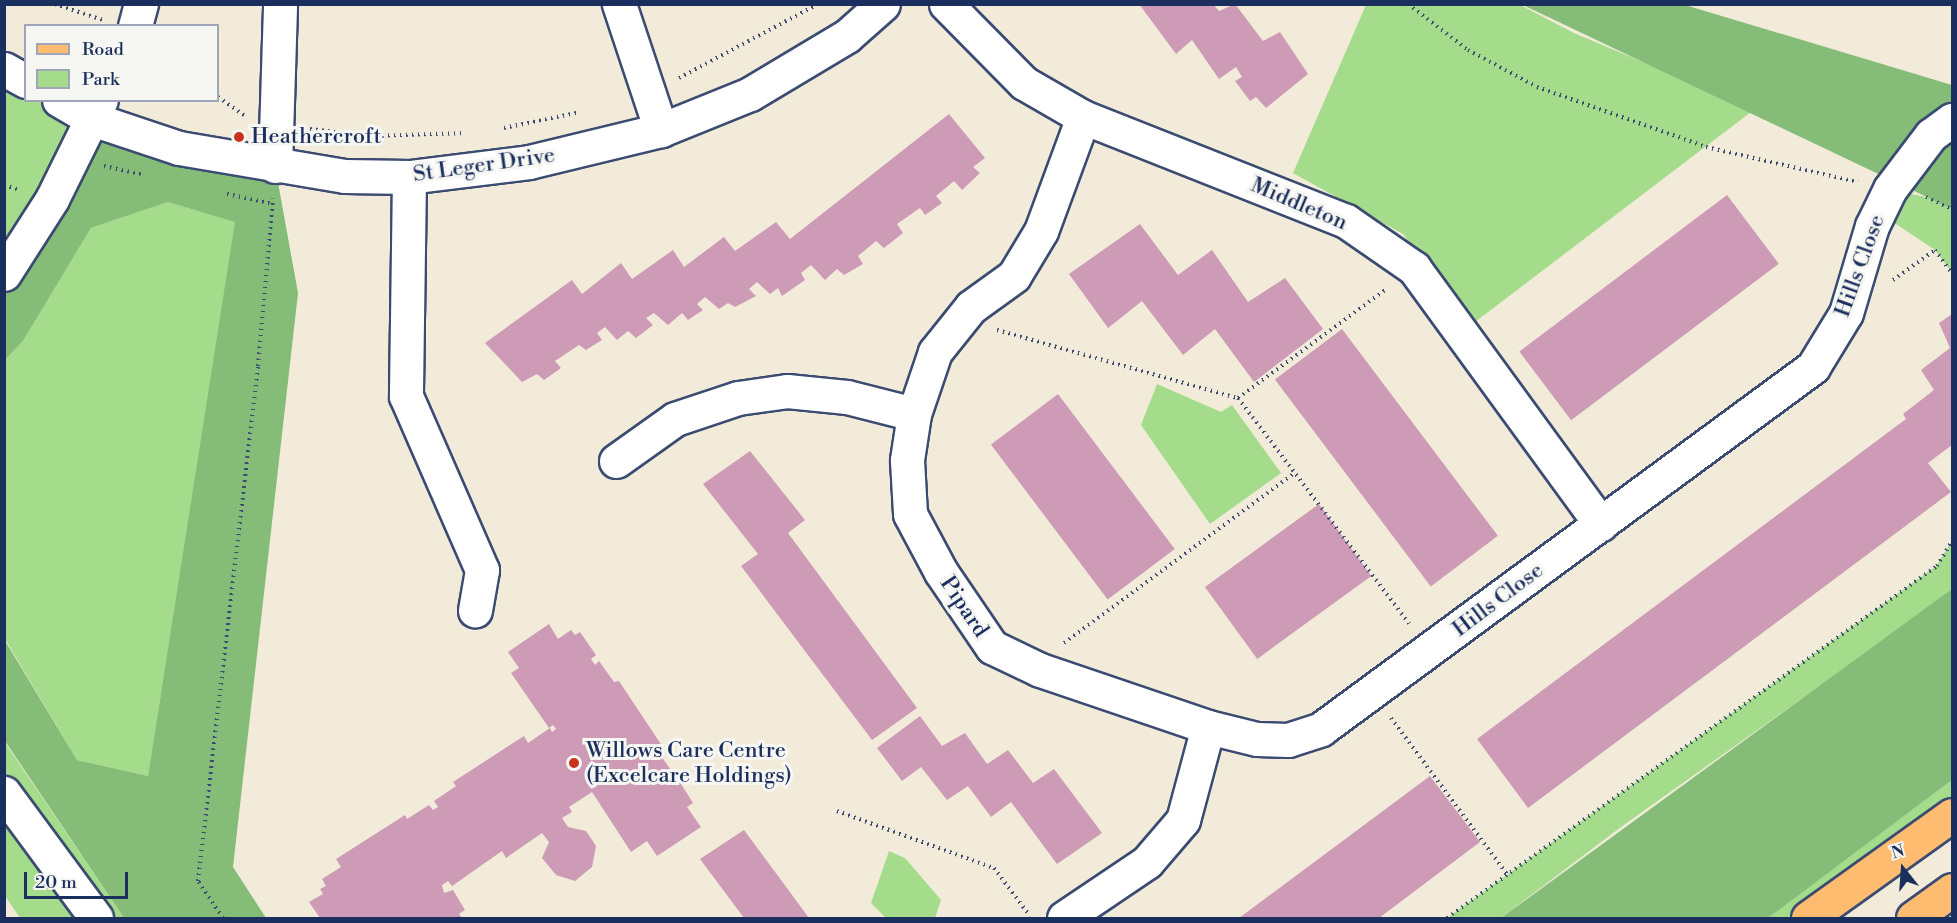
<!DOCTYPE html>
<html>
<head>
<meta charset="utf-8">
<style>
	body { margin:0 }
	#map { position:relative; width:1957px; height:923px; overflow:hidden; background:#f2ebda; font-family:"Libre Bodoni",serif }
	div>[style] { position:absolute }
	.green>* { inset:0; background:#a5dc8c }
	.forest>* { inset:0; background:#84bc78 }
	.building>* { inset:0; background:#cd9bb5; transform-origin:0 0 }
	.path>* { height:4px; margin-top:-2px; transform-origin:0; background:repeating-linear-gradient(90deg,#3b4b71 0 1.5px,transparent 0 6px) }
	.roads { filter:drop-shadow(2px 0 #3b4b71) drop-shadow(-2px 0 #3b4b71) drop-shadow(0 2px #3b4b71) drop-shadow(0 -2px #3b4b71) }
	.minor>* { height:33px; margin:-16.5px; padding:0 16.5px; transform-origin:16.5px; border-radius:16.5px; background:#fff }
	.major>* { height:33px; margin:-16.5px; padding:0 16.5px; transform-origin:16.5px; border-radius:16.5px; background:#fdbc70 }
	.dots>* { width:16px; height:16px; translate:-50% -50%; box-sizing:border-box; border:3px solid #f6f6f2; border-radius:50% }
	span { translate:-50% -50%; white-space:nowrap; text-align:center; line-height:1.15; -webkit-text-stroke:6px #f6f6f2; paint-order:stroke }
	.poi-label { font-size:22px; color:#1b2f5e }
	.left { translate:0 -50%; text-align:left }
	.street-label { font-size:22px; color:#1b2f5e }
	.frame { position:absolute; inset:0; border:6px solid #1b2f5e; pointer-events:none }
	.legend { position:absolute; left:24px; top:24px; width:195px; height:78px; box-sizing:border-box; background:#f6f6f2; border:2px solid #9ea6b7; margin:0; padding:8px 10px; list-style:none; font-size:18px; color:#1b2f5e }
	.legend li { display:flex; align-items:center; gap:12px; height:30px }
	.legend b { width:30px; border:2px solid #9ea6b7 }
	.north { position:absolute; left:1873px; top:839px; width:60px; height:60px; -webkit-text-stroke:4px #f6f6f2; paint-order:stroke; rotate:343deg; font-size:16px; font-weight:700; line-height:24px; text-align:center; color:#1b2f5e }
	.north::after { content:''; display:block; margin:auto; width:21px; height:27px; background:#1b2f5e; clip-path:polygon(50% 0,100% 100%,50% 72%,0 100%) }
	.scale { position:absolute; left:24px; top:872px; width:104px; height:27px; box-sizing:border-box; border:3px solid #1b2f5e; border-top:0; padding-left:8px; font-size:18px; line-height:21px; white-space:nowrap; color:#1b2f5e; -webkit-text-stroke:4px #f6f6f2; paint-order:stroke }
</style>
</head>
<body>
<div id="map">
	<div class="green">
		<i style="clip-path:polygon(1366px 5px,1520px 5px,1574px 33px,1755px 109px,1471px 325px,1403px 234px,1293px 173px)"></i>
		<i style="clip-path:polygon(4px 69px,25px 81px,26px 100px,59px 101px,92px 119px,4px 274px)"></i>
		<i style="clip-path:polygon(1890px 189px,1934px 199px,1952px 209px,1952px 273px,1935px 250px,1893px 222px)"></i>
		<i style="clip-path:polygon(168px 202px,236px 222px,148px 776px,77px 760px,5px 639px,5px 360px,23px 341px,91px 228px)"></i>
		<i style="clip-path:polygon(1157px 384px,1221px 412px,1232px 405px,1281px 473px,1210px 524px,1141px 425px)"></i>
		<i style="clip-path:polygon(1952px 541px,1952px 589px,1922px 613px,1621px 827px,1501px 918px,1447px 918px,1936px 566px)"></i>
		<i style="clip-path:polygon(4px 741px,124px 918px,20px 918px,5px 896px)"></i>
		<i style="clip-path:polygon(1952px 780px,1952px 815px,1808px 918px,1767px 918px)"></i>
		<i style="clip-path:polygon(889px 851px,905px 858px,941px 900px,935px 918px,886px 918px,871px 903px)"></i>
	</div>
	<div class="forest">
		<i style="clip-path:polygon(1523px 5px,1685px 5px,1952px 85px,1952px 209px)"></i>
		<i style="clip-path:polygon(92px 119px,275px 166px,298px 293px,233px 867px,266px 918px,124px 918px,5px 741px,4px 639px,77px 760px,148px 776px,235px 222px,168px 202px,91px 228px,23px 341px,5px 360px,5px 274px)"></i>
		<i style="clip-path:polygon(1952px 589px,1952px 780px,1776px 912px,1767px 918px,1501px 918px)"></i>
	</div>
	<div class="building">
		<i style="clip-path:polygon(1139px 4px,1213px 4px,1219px 11px,1235px 4px,1263px 41px,1280px 32px,1308px 74px,1266px 108px,1256px 97px,1250px 101px,1235px 81px,1242px 77px,1236px 67px,1219px 79px,1192px 40px,1176px 54px)"></i>
		<i style="clip-path:polygon(949px 114px,985px 158px,973px 167px,980px 173px,962px 190px,954px 181px,936px 196px,942px 203px,925px 215px,920px 208px,897px 224px,903px 233px,884px 248px,876px 241px,858px 256px,863px 264px,844px 275px,837px 269px,825px 280px,811px 265px,801px 273px,805px 280px,782px 296px,778px 288px,770px 294px,757px 282px,749px 289px,756px 296px,735px 307px,728px 303px,719px 309px,705px 297px,697px 304px,703px 310px,688px 320px,682px 313px,668px 325px,654px 313px,646px 318px,653px 325px,636px 338px,628px 331px,617px 340px,605px 327px,597px 333px,602px 340px,586px 350px,579px 345px,555px 361px,561px 368px,544px 380px,537px 374px,522px 382px,485px 343px,572px 280px,582px 294px,621px 263px,632px 279px,673px 250px,684px 267px,724px 237px,735px 251px,776px 222px,790px 239px)"></i>
		<i style="left:1727px;top:195px;width:86px;height:260px;rotate:53deg"></i>
		<i style="clip-path:polygon(1140px 224px,1178px 275px,1212px 250px,1248px 302px,1285px 278px,1323px 329px,1254px 382px,1215px 329px,1183px 355px,1142px 301px,1108px 328px,1069px 274px)"></i>
		<i style="clip-path:polygon(1952px 314px,1952px 445px,1928px 463px,1951px 492px,1528px 808px,1477px 739px,1906px 419px,1903px 414px,1934px 390px,1921px 370px,1950px 348px,1939px 323px)"></i>
		<i style="left:1342px;top:329px;width:259px;height:84px;rotate:53deg"></i>
		<i style="left:1058px;top:394px;width:194px;height:84px;rotate:53deg"></i>
		<i style="clip-path:polygon(750px 451px,805px 520px,788px 533px,917px 708px,872px 740px,741px 566px,758px 554px,703px 484px)"></i>
		<i style="left:1319px;top:504px;width:89px;height:141px;rotate:54deg"></i>
		<i style="clip-path:polygon(549px 624px,558px 639px,571px 630px,575px 635px,580px 632px,596px 655px,591px 659px,595px 665px,599px 661px,614px 682px,619px 681px,664px 749px,659px 753px,673px 773px,668px 776px,672px 783px,678px 779px,693px 803px,687px 807px,701px 827px,657px 856px,647px 841px,631px 852px,592px 792px,569px 807px,572px 812px,562px 818px,568px 827px,586px 831px,596px 846px,592px 867px,575px 881px,556px 875px,542px 858px,549px 842px,542px 833px,506px 858px,502px 851px,452px 886px,448px 881px,442px 885px,444px 893px,453px 890px,465px 910px,459px 914px,462px 918px,320px 918px,309px 902px,323px 894px,320px 889px,326px 886px,322px 879px,341px 867px,336px 859px,405px 815px,407px 819px,429px 805px,433px 810px,438px 807px,434px 801px,456px 786px,453px 782px,524px 736px,528px 743px,550px 728px,552px 732px,556px 729px,553px 725px,549px 728px,511px 673px,519px 668px,508px 652px)"></i>
		<i style="clip-path:polygon(920px 716px,942px 746px,965px 733px,987px 764px,1008px 750px,1033px 783px,1054px 769px,1102px 833px,1057px 864px,1011px 802px,991px 817px,968px 786px,947px 800px,921px 767px,902px 781px,877px 748px)"></i>
		<i style="clip-path:polygon(1430px 776px,1480px 842px,1379px 918px,1239px 918px)"></i>
		<i style="clip-path:polygon(744px 830px,809px 918px,744px 918px,700px 859px)"></i>
	</div>
	<div class="path">
		<i style="left:55px;top:4px;width:51px;rotate:18.4deg"></i>
		<i style="left:1408px;top:4px;width:76px;rotate:37.5deg"></i>
		<i style="left:1468px;top:50px;width:78px;rotate:28.2deg"></i>
		<i style="left:1537px;top:87px;width:179px;rotate:19.5deg"></i>
		<i style="left:1706px;top:147px;width:156px;rotate:13deg"></i>
		<i style="left:679px;top:78px;width:157px;rotate:-28deg"></i>
		<i style="left:218px;top:97px;width:32px;rotate:35deg"></i>
		<i style="left:504px;top:128px;width:74px;rotate:-11.8deg"></i>
		<i style="left:310px;top:129px;width:60px;rotate:6.7deg"></i>
		<i style="left:370px;top:136px;width:94px;rotate:-1.8deg"></i>
		<i style="left:104px;top:166px;width:41px;rotate:12.7deg"></i>
		<i style="left:4px;top:185px;width:16px;rotate:18deg"></i>
		<i style="left:227px;top:194px;width:47px;rotate:12.3deg"></i>
		<i style="left:1926px;top:197px;width:29px;rotate:25deg"></i>
		<i style="left:1893px;top:280px;width:52px;rotate:-35.5deg"></i>
		<i style="left:1935px;top:250px;width:29px;rotate:54deg"></i>
		<i style="left:997px;top:330px;width:250px;rotate:15.8deg"></i>
		<i style="left:1238px;top:398px;width:283px;rotate:52.8deg"></i>
		<i style="left:1238px;top:398px;width:182px;rotate:-36.3deg"></i>
		<i style="left:1064px;top:643px;width:287px;rotate:-36.4deg"></i>
		<i style="left:1391px;top:718px;width:194px;rotate:53.4deg"></i>
		<i style="left:837px;top:811px;width:167px;rotate:20deg"></i>
		<i style="left:994px;top:868px;width:60px;rotate:53.1deg"></i>
		<i style="left:223px;top:918px;width:45px;rotate:-124deg"></i>
		<i style="left:198px;top:881px;width:518px;rotate:-83.35deg"></i>
		<i style="left:258px;top:366px;width:168px;rotate:-84.9deg"></i>
		<i style="left:1447px;top:918px;width:603px;rotate:-35.69deg"></i>
		<i style="left:1937px;top:566px;width:29px;rotate:-59deg"></i>
	</div>
	<div class="roads">
		<div class="minor">
			<i style="left:619px;top:4px;width:133px;rotate:71.6deg"></i>
			<i style="left:946px;top:4px;width:111px;rotate:45.4deg"></i>
			<i style="left:1024px;top:83px;width:68px;rotate:30deg"></i>
			<i style="left:1083px;top:117px;width:283px;rotate:21.6deg"></i>
			<i style="left:1346px;top:221px;width:83px;rotate:34.7deg"></i>
			<i style="left:1414px;top:268px;width:317px;rotate:53.9deg"></i>
			<i style="left:135px;top:26px;width:23px;rotate:-75deg"></i>
			<i style="left:4px;top:69px;width:25px;rotate:29deg"></i>
			<i style="left:59px;top:100px;width:38px;rotate:30deg"></i>
			<i style="left:92px;top:119px;width:92px;rotate:18.4deg"></i>
			<i style="left:179px;top:148px;width:168px;rotate:9.6deg"></i>
			<i style="left:345px;top:176px;width:64px;rotate:0.9deg"></i>
			<i style="left:409px;top:177px;width:121px;rotate:-7.1deg"></i>
			<i style="left:529px;top:162px;width:136px;rotate:-13.6deg"></i>
			<i style="left:661px;top:130px;width:96px;rotate:-22deg"></i>
			<i style="left:750px;top:94px;width:113px;rotate:-30.9deg"></i>
			<i style="left:847px;top:36px;width:48px;rotate:-41.6deg"></i>
			<i style="left:1083px;top:117px;width:121px;rotate:110.2deg"></i>
			<i style="left:1041px;top:231px;width:52px;rotate:121deg"></i>
			<i style="left:1014px;top:276px;width:53px;rotate:144.2deg"></i>
			<i style="left:971px;top:307px;width:58px;rotate:128.7deg"></i>
			<i style="left:935px;top:352px;width:65px;rotate:108.7deg"></i>
			<i style="left:914px;top:414px;width:47px;rotate:98.7deg"></i>
			<i style="left:907px;top:460px;width:54px;rotate:86.8deg"></i>
			<i style="left:910px;top:514px;width:66px;rotate:61.9deg"></i>
			<i style="left:941px;top:572px;width:91px;rotate:55.8deg"></i>
			<i style="left:992px;top:647px;width:53px;rotate:25.6deg"></i>
			<i style="left:1040px;top:670px;width:177px;rotate:18.7deg"></i>
			<i style="left:275px;top:166px;width:162px;rotate:-88.2deg"></i>
			<i style="left:409px;top:177px;width:219px;rotate:90.8deg"></i>
			<i style="left:406px;top:396px;width:190px;rotate:66.4deg"></i>
			<i style="left:482px;top:570px;width:41px;rotate:99.9deg"></i>
			<i style="left:4px;top:274px;width:89px;rotate:-57.4deg"></i>
			<i style="left:52px;top:199px;width:110px;rotate:-63.7deg"></i>
			<i style="left:616px;top:461px;width:72px;rotate:-35.4deg"></i>
			<i style="left:675px;top:419px;width:66px;rotate:-18.4deg"></i>
			<i style="left:738px;top:398px;width:49px;rotate:-8.1deg"></i>
			<i style="left:787px;top:391px;width:60px;rotate:5.7deg"></i>
			<i style="left:847px;top:397px;width:69px;rotate:14.2deg"></i>
			<i style="left:4px;top:793px;width:155px;rotate:53.6deg"></i>
			<i style="left:1064px;top:918px;width:100px;rotate:-34deg"></i>
			<i style="left:1147px;top:862px;width:55px;rotate:-49.4deg"></i>
			<i style="left:1183px;top:820px;width:96px;rotate:-75deg"></i>
			<i style="left:1208px;top:727px;width:50px;rotate:13.8deg"></i>
			<i style="left:1257px;top:739px;width:31px;rotate:2deg"></i>
			<i style="left:1288px;top:740px;width:35px;rotate:-18deg"></i>
			<i style="left:1321px;top:729px;width:611px;rotate:-36.34deg"></i>
			<i style="left:1813px;top:367px;width:63px;rotate:-58.6deg"></i>
			<i style="left:1846px;top:313px;width:91px;rotate:-73.4deg"></i>
			<i style="left:1872px;top:226px;width:41px;rotate:-64.1deg"></i>
			<i style="left:1890px;top:189px;width:68px;rotate:-52.8deg"></i>
			<i style="left:1931px;top:135px;width:26px;rotate:-36deg"></i>
		</div>
		<div class="major">
			<i style="left:1808px;top:918px;width:177px;rotate:-35.6deg"></i>
			<i style="left:1913px;top:918px;width:48px;rotate:-35.7deg"></i>
		</div>
	</div>
	<div class="dots">
		<i style="left:239px;top:137px;background:#c8321e"></i>
		<i style="left:574px;top:763px;background:#c8321e"></i>
	</div>
	<div class="poi-label">
		<span class="left" style="left:251px;top:137px">Heathercroft</span>
		<span class="left" style="left:586px;top:763px">Willows Care Centre<br>(Excelcare Holdings)</span>
	</div>
	<div class="street-label">
		<span style="left:484px;top:165px;rotate:-8deg">St Leger Drive</span>
		<span style="left:1299px;top:204px;rotate:23deg">Middleton</span>
		<span style="left:1860px;top:266px;rotate:-70deg">Hills Close</span>
		<span style="left:1498px;top:600px;rotate:-37deg">Hills Close</span>
		<span style="left:964px;top:607px;rotate:56deg">Pipard</span>
	</div>
	<div class="frame"></div>
	<ul class="legend">
	<li><b style="height:8px;background:#fdbc70"></b>Road</li>
	<li><b style="height:16px;background:#a5dc8c"></b>Park</li>
	</ul>
	<div class="north">N</div>
	<div class="scale">20 m</div>
</div>
</body>
</html>
